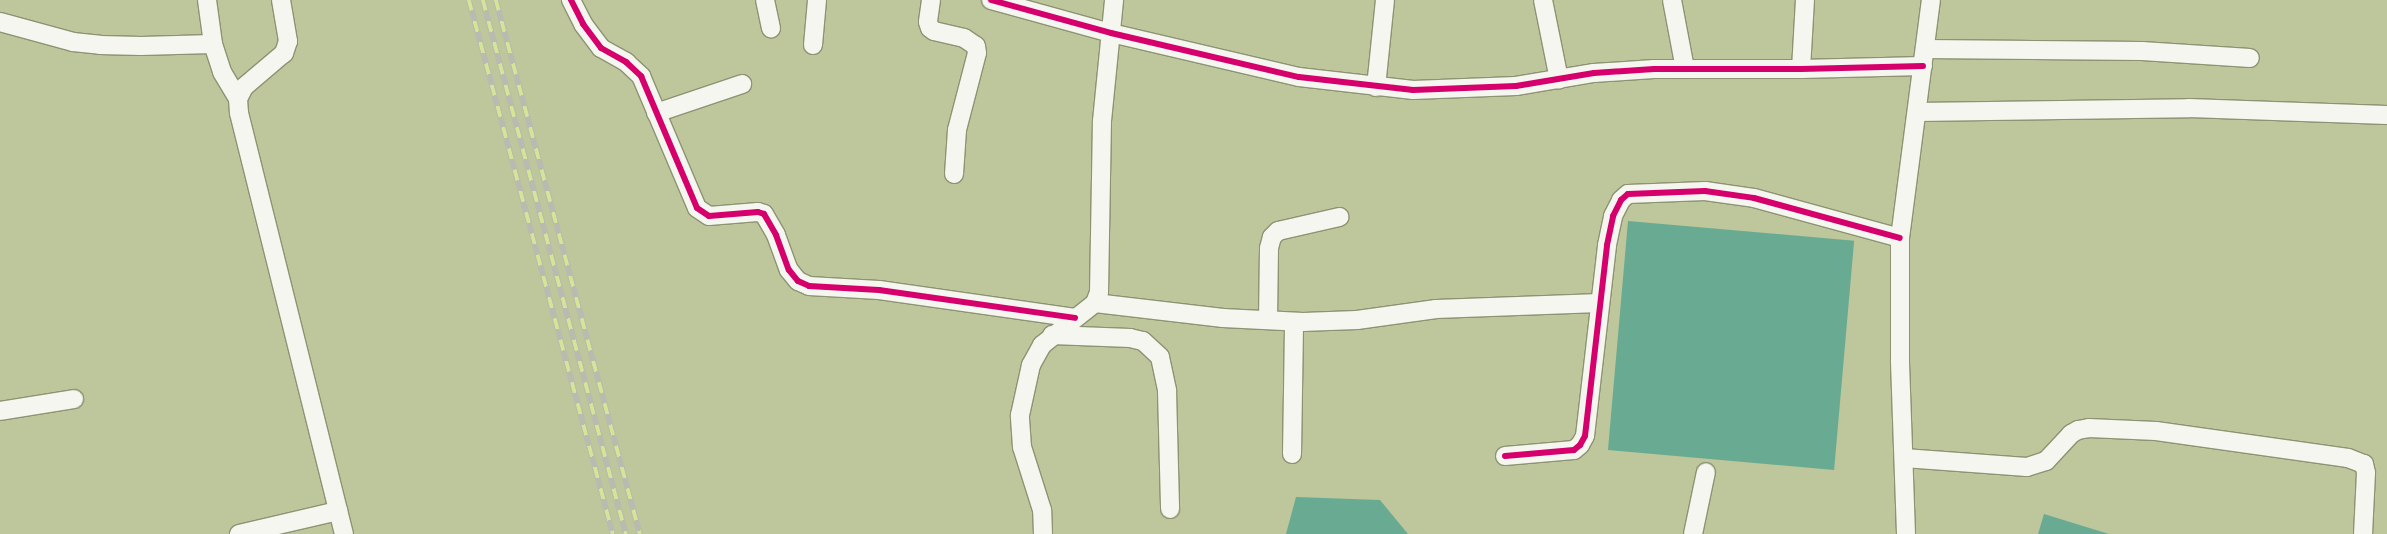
<!DOCTYPE html>
<html>
<head>
<meta charset="utf-8">
<style>
	body { margin:0 }
	#map { position:relative; width:2387px; height:534px; overflow:hidden; background:#bec69c; font-family:"Work Sans",sans-serif }
	div>[style] { position:absolute }
	.water>* { inset:0; background:#69ab92; transform-origin:0 0 }
	.roads { filter:drop-shadow(1px 0 #8d9372) drop-shadow(-1px 0 #8d9372) drop-shadow(0 1px #8d9372) drop-shadow(0 -1px #8d9372) }
	.minor>* { height:18px; margin:-9px; padding:0 9px; transform-origin:9px; border-radius:9px; background:#f5f6f0 }
	.rail>* { height:5.5px; margin-top:-2.75px; transform-origin:0; background:repeating-linear-gradient(90deg,#d5e597 0 11px,#b9bbb0 0 22px); box-sizing:border-box; border-block:1px solid #b9bbb0 }
	.cycleway>* { height:6px; margin:-3px; padding:0 3px; transform-origin:3px; border-radius:3px; background:#d6006c }
	span { translate:-50% -50%; white-space:nowrap; text-align:center; line-height:1.15; -webkit-text-stroke:4px #d5e597; paint-order:stroke }
</style>
</head>
<body>
<div id="map">
	<div class="water">
		<i style="left:1628px;top:221px;width:227px;height:230px;rotate:5deg"></i>
		<i style="clip-path:polygon(1296px 497px,1380px 500px,1408px 534px,1286px 534px)"></i>
		<i style="clip-path:polygon(2044px 514px,2109px 534px,2038px 534px)"></i>
	</div>
	<div class="roads">
		<div class="minor">
			<i style="left:207px;top:0;width:44px;rotate:82.2deg"></i>
			<i style="left:213px;top:44px;width:29px;rotate:72deg"></i>
			<i style="left:222px;top:72px;width:31px;rotate:59deg"></i>
			<i style="left:281px;top:0;width:42px;rotate:80.3deg"></i>
			<i style="left:288px;top:41px;width:13px;rotate:108deg"></i>
			<i style="left:284px;top:53px;width:52px;rotate:139.6deg"></i>
			<i style="left:244px;top:87px;width:13px;rotate:117deg"></i>
			<i style="left:238px;top:99px;width:14px;rotate:86deg"></i>
			<i style="left:239px;top:113px;width:434px;rotate:76deg"></i>
			<i style="left:571px;top:0;width:27px;rotate:63deg"></i>
			<i style="left:583px;top:24px;width:30px;rotate:53deg"></i>
			<i style="left:601px;top:48px;width:29px;rotate:29deg"></i>
			<i style="left:626px;top:62px;width:21px;rotate:43deg"></i>
			<i style="left:641px;top:76px;width:143px;rotate:67deg"></i>
			<i style="left:697px;top:208px;width:14px;rotate:34deg"></i>
			<i style="left:709px;top:216px;width:49px;rotate:-4.7deg"></i>
			<i style="left:758px;top:212px;width:6px;rotate:18deg"></i>
			<i style="left:764px;top:214px;width:24px;rotate:60deg"></i>
			<i style="left:776px;top:235px;width:37px;rotate:70deg"></i>
			<i style="left:789px;top:270px;width:14px;rotate:51deg"></i>
			<i style="left:798px;top:281px;width:12px;rotate:24deg"></i>
			<i style="left:809px;top:286px;width:70px;rotate:3.3deg"></i>
			<i style="left:879px;top:290px;width:198px;rotate:8.1deg"></i>
			<i style="left:765px;top:0;width:29px;rotate:78deg"></i>
			<i style="left:931px;top:0;width:22px;rotate:98deg"></i>
			<i style="left:928px;top:22px;width:6px;rotate:72deg"></i>
			<i style="left:930px;top:28px;width:5px;rotate:37deg"></i>
			<i style="left:934px;top:31px;width:31px;rotate:13deg"></i>
			<i style="left:964px;top:38px;width:14px;rotate:34deg"></i>
			<i style="left:976px;top:46px;width:7px;rotate:82deg"></i>
			<i style="left:977px;top:53px;width:80px;rotate:104.6deg"></i>
			<i style="left:957px;top:130px;width:44px;rotate:93.9deg"></i>
			<i style="left:991px;top:0;width:124px;rotate:15.4deg"></i>
			<i style="left:1111px;top:33px;width:193px;rotate:13.2deg"></i>
			<i style="left:1299px;top:77px;width:115px;rotate:6.5deg"></i>
			<i style="left:1413px;top:90px;width:103px;rotate:-2.2deg"></i>
			<i style="left:1516px;top:86px;width:79px;rotate:-9.5deg"></i>
			<i style="left:1594px;top:73px;width:60px;rotate:-3.8deg"></i>
			<i style="left:1654px;top:69px;width:147px"></i>
			<i style="left:1801px;top:69px;width:122px;rotate:-1.4deg"></i>
			<i style="left:1543px;top:0;width:81px;rotate:78.6deg"></i>
			<i style="left:1672px;top:0;width:70px;rotate:79.3deg"></i>
			<i style="left:0;top:22px;width:76px;rotate:15.3deg"></i>
			<i style="left:73px;top:42px;width:27px;rotate:6deg"></i>
			<i style="left:100px;top:45px;width:41px;rotate:1.4deg"></i>
			<i style="left:141px;top:46px;width:72px;rotate:-1.6deg"></i>
			<i style="left:813px;top:45px;width:45px;rotate:-84.9deg"></i>
			<i style="left:1925px;top:49px;width:217px;rotate:0.5deg"></i>
			<i style="left:2142px;top:51px;width:108px;rotate:3.7deg"></i>
			<i style="left:1801px;top:69px;width:69px;rotate:-86.7deg"></i>
			<i style="left:1376px;top:87px;width:87px;rotate:-84.1deg"></i>
			<i style="left:1917px;top:112px;width:272px;rotate:-0.8deg"></i>
			<i style="left:2189px;top:108px;width:198px;rotate:2deg"></i>
			<i style="left:656px;top:113px;width:91px;rotate:-18.6deg"></i>
			<i style="left:1095px;top:303px;width:129px;rotate:6.7deg"></i>
			<i style="left:1223px;top:318px;width:80px;rotate:2.9deg"></i>
			<i style="left:1303px;top:322px;width:54px;rotate:-2.1deg"></i>
			<i style="left:1357px;top:320px;width:80px;rotate:-7.9deg"></i>
			<i style="left:1436px;top:309px;width:164px;rotate:-2.1deg"></i>
			<i style="left:1268px;top:320px;width:72px;rotate:-89.2deg"></i>
			<i style="left:1269px;top:248px;width:11px;rotate:-75deg"></i>
			<i style="left:1272px;top:237px;width:8px;rotate:-45deg"></i>
			<i style="left:1278px;top:231px;width:63px;rotate:-12.9deg"></i>
			<i style="left:1052px;top:335px;width:78px;rotate:2.2deg"></i>
			<i style="left:1130px;top:338px;width:13px;rotate:13deg"></i>
			<i style="left:1143px;top:341px;width:23px;rotate:43deg"></i>
			<i style="left:1160px;top:357px;width:35px;rotate:78deg"></i>
			<i style="left:1167px;top:391px;width:118px;rotate:88.5deg"></i>
			<i style="left:0;top:411px;width:75px;rotate:-9.2deg"></i>
			<i style="left:1292px;top:454px;width:132px;rotate:-89.1deg"></i>
			<i style="left:1505px;top:456px;width:69px;rotate:-5deg"></i>
			<i style="left:1574px;top:450px;width:8px;rotate:-40deg"></i>
			<i style="left:1580px;top:445px;width:10px;rotate:-61deg"></i>
			<i style="left:1585px;top:436px;width:192px;rotate:-83.4deg"></i>
			<i style="left:1607px;top:245px;width:30px;rotate:-78deg"></i>
			<i style="left:1613px;top:216px;width:18px;rotate:-63deg"></i>
			<i style="left:1621px;top:200px;width:9px;rotate:-41deg"></i>
			<i style="left:1628px;top:194px;width:77px;rotate:-2.2deg"></i>
			<i style="left:1705px;top:191px;width:49px;rotate:8.1deg"></i>
			<i style="left:1754px;top:198px;width:151px;rotate:15.3deg"></i>
			<i style="left:1904px;top:458px;width:123px;rotate:4.2deg"></i>
			<i style="left:2027px;top:467px;width:20px;rotate:-18deg"></i>
			<i style="left:2046px;top:461px;width:37px;rotate:-47deg"></i>
			<i style="left:2071px;top:434px;width:8px;rotate:-30deg"></i>
			<i style="left:2078px;top:430px;width:11px;rotate:-10deg"></i>
			<i style="left:2089px;top:428px;width:67px;rotate:2.6deg"></i>
			<i style="left:2156px;top:431px;width:194px;rotate:8deg"></i>
			<i style="left:2348px;top:458px;width:17px;rotate:21deg"></i>
			<i style="left:2364px;top:464px;width:9px;rotate:77deg"></i>
			<i style="left:2366px;top:473px;width:61px;rotate:92.8deg"></i>
			<i style="left:239px;top:534px;width:102px;rotate:-13.1deg"></i>
			<i style="left:1043px;top:534px;width:24px;rotate:-92deg"></i>
			<i style="left:1042px;top:510px;width:66px;rotate:-107.6deg"></i>
			<i style="left:1022px;top:447px;width:32px;rotate:-94deg"></i>
			<i style="left:1020px;top:415px;width:51px;rotate:-77.6deg"></i>
			<i style="left:1031px;top:365px;width:23px;rotate:-61deg"></i>
			<i style="left:1042px;top:345px;width:68px;rotate:-38.4deg"></i>
			<i style="left:1095px;top:303px;width:12px;rotate:-70deg"></i>
			<i style="left:1099px;top:292px;width:171px;rotate:-89deg"></i>
			<i style="left:1102px;top:121px;width:122px;rotate:-84.3deg"></i>
			<i style="left:1693px;top:534px;width:63px;rotate:-78.2deg"></i>
			<i style="left:1906px;top:534px;width:174px;rotate:-92deg"></i>
			<i style="left:1900px;top:360px;width:122px;rotate:-90deg"></i>
			<i style="left:1900px;top:238px;width:240px;rotate:-82.6deg"></i>
		</div>
	</div>
	<div class="rail">
		<i style="left:469px;top:0;width:553px;rotate:74.91deg"></i>
		<i style="left:483px;top:0;width:553px;rotate:75.01deg"></i>
		<i style="left:496px;top:0;width:553px;rotate:74.91deg"></i>
	</div>
	<div class="cycleway">
		<i style="left:571px;top:0;width:27px;rotate:63deg"></i>
		<i style="left:583px;top:24px;width:30px;rotate:53deg"></i>
		<i style="left:601px;top:48px;width:29px;rotate:29deg"></i>
		<i style="left:626px;top:62px;width:21px;rotate:43deg"></i>
		<i style="left:641px;top:76px;width:143px;rotate:67deg"></i>
		<i style="left:697px;top:208px;width:14px;rotate:34deg"></i>
		<i style="left:709px;top:216px;width:49px;rotate:-4.7deg"></i>
		<i style="left:758px;top:212px;width:6px;rotate:18deg"></i>
		<i style="left:764px;top:214px;width:24px;rotate:60deg"></i>
		<i style="left:776px;top:235px;width:37px;rotate:70deg"></i>
		<i style="left:789px;top:270px;width:14px;rotate:51deg"></i>
		<i style="left:798px;top:281px;width:12px;rotate:24deg"></i>
		<i style="left:809px;top:286px;width:70px;rotate:3.3deg"></i>
		<i style="left:879px;top:290px;width:198px;rotate:8.1deg"></i>
		<i style="left:991px;top:0;width:124px;rotate:15.4deg"></i>
		<i style="left:1111px;top:33px;width:193px;rotate:13.2deg"></i>
		<i style="left:1299px;top:77px;width:115px;rotate:6.5deg"></i>
		<i style="left:1413px;top:90px;width:103px;rotate:-2.2deg"></i>
		<i style="left:1516px;top:86px;width:79px;rotate:-9.5deg"></i>
		<i style="left:1594px;top:73px;width:60px;rotate:-3.8deg"></i>
		<i style="left:1654px;top:69px;width:147px"></i>
		<i style="left:1801px;top:69px;width:122px;rotate:-1.4deg"></i>
		<i style="left:1505px;top:456px;width:69px;rotate:-5deg"></i>
		<i style="left:1574px;top:450px;width:8px;rotate:-40deg"></i>
		<i style="left:1580px;top:445px;width:10px;rotate:-61deg"></i>
		<i style="left:1585px;top:436px;width:192px;rotate:-83.4deg"></i>
		<i style="left:1607px;top:245px;width:30px;rotate:-78deg"></i>
		<i style="left:1613px;top:216px;width:18px;rotate:-63deg"></i>
		<i style="left:1621px;top:200px;width:9px;rotate:-41deg"></i>
		<i style="left:1628px;top:194px;width:77px;rotate:-2.2deg"></i>
		<i style="left:1705px;top:191px;width:49px;rotate:8.1deg"></i>
		<i style="left:1754px;top:198px;width:151px;rotate:15.3deg"></i>
	</div>
</div>
</body>
</html>
